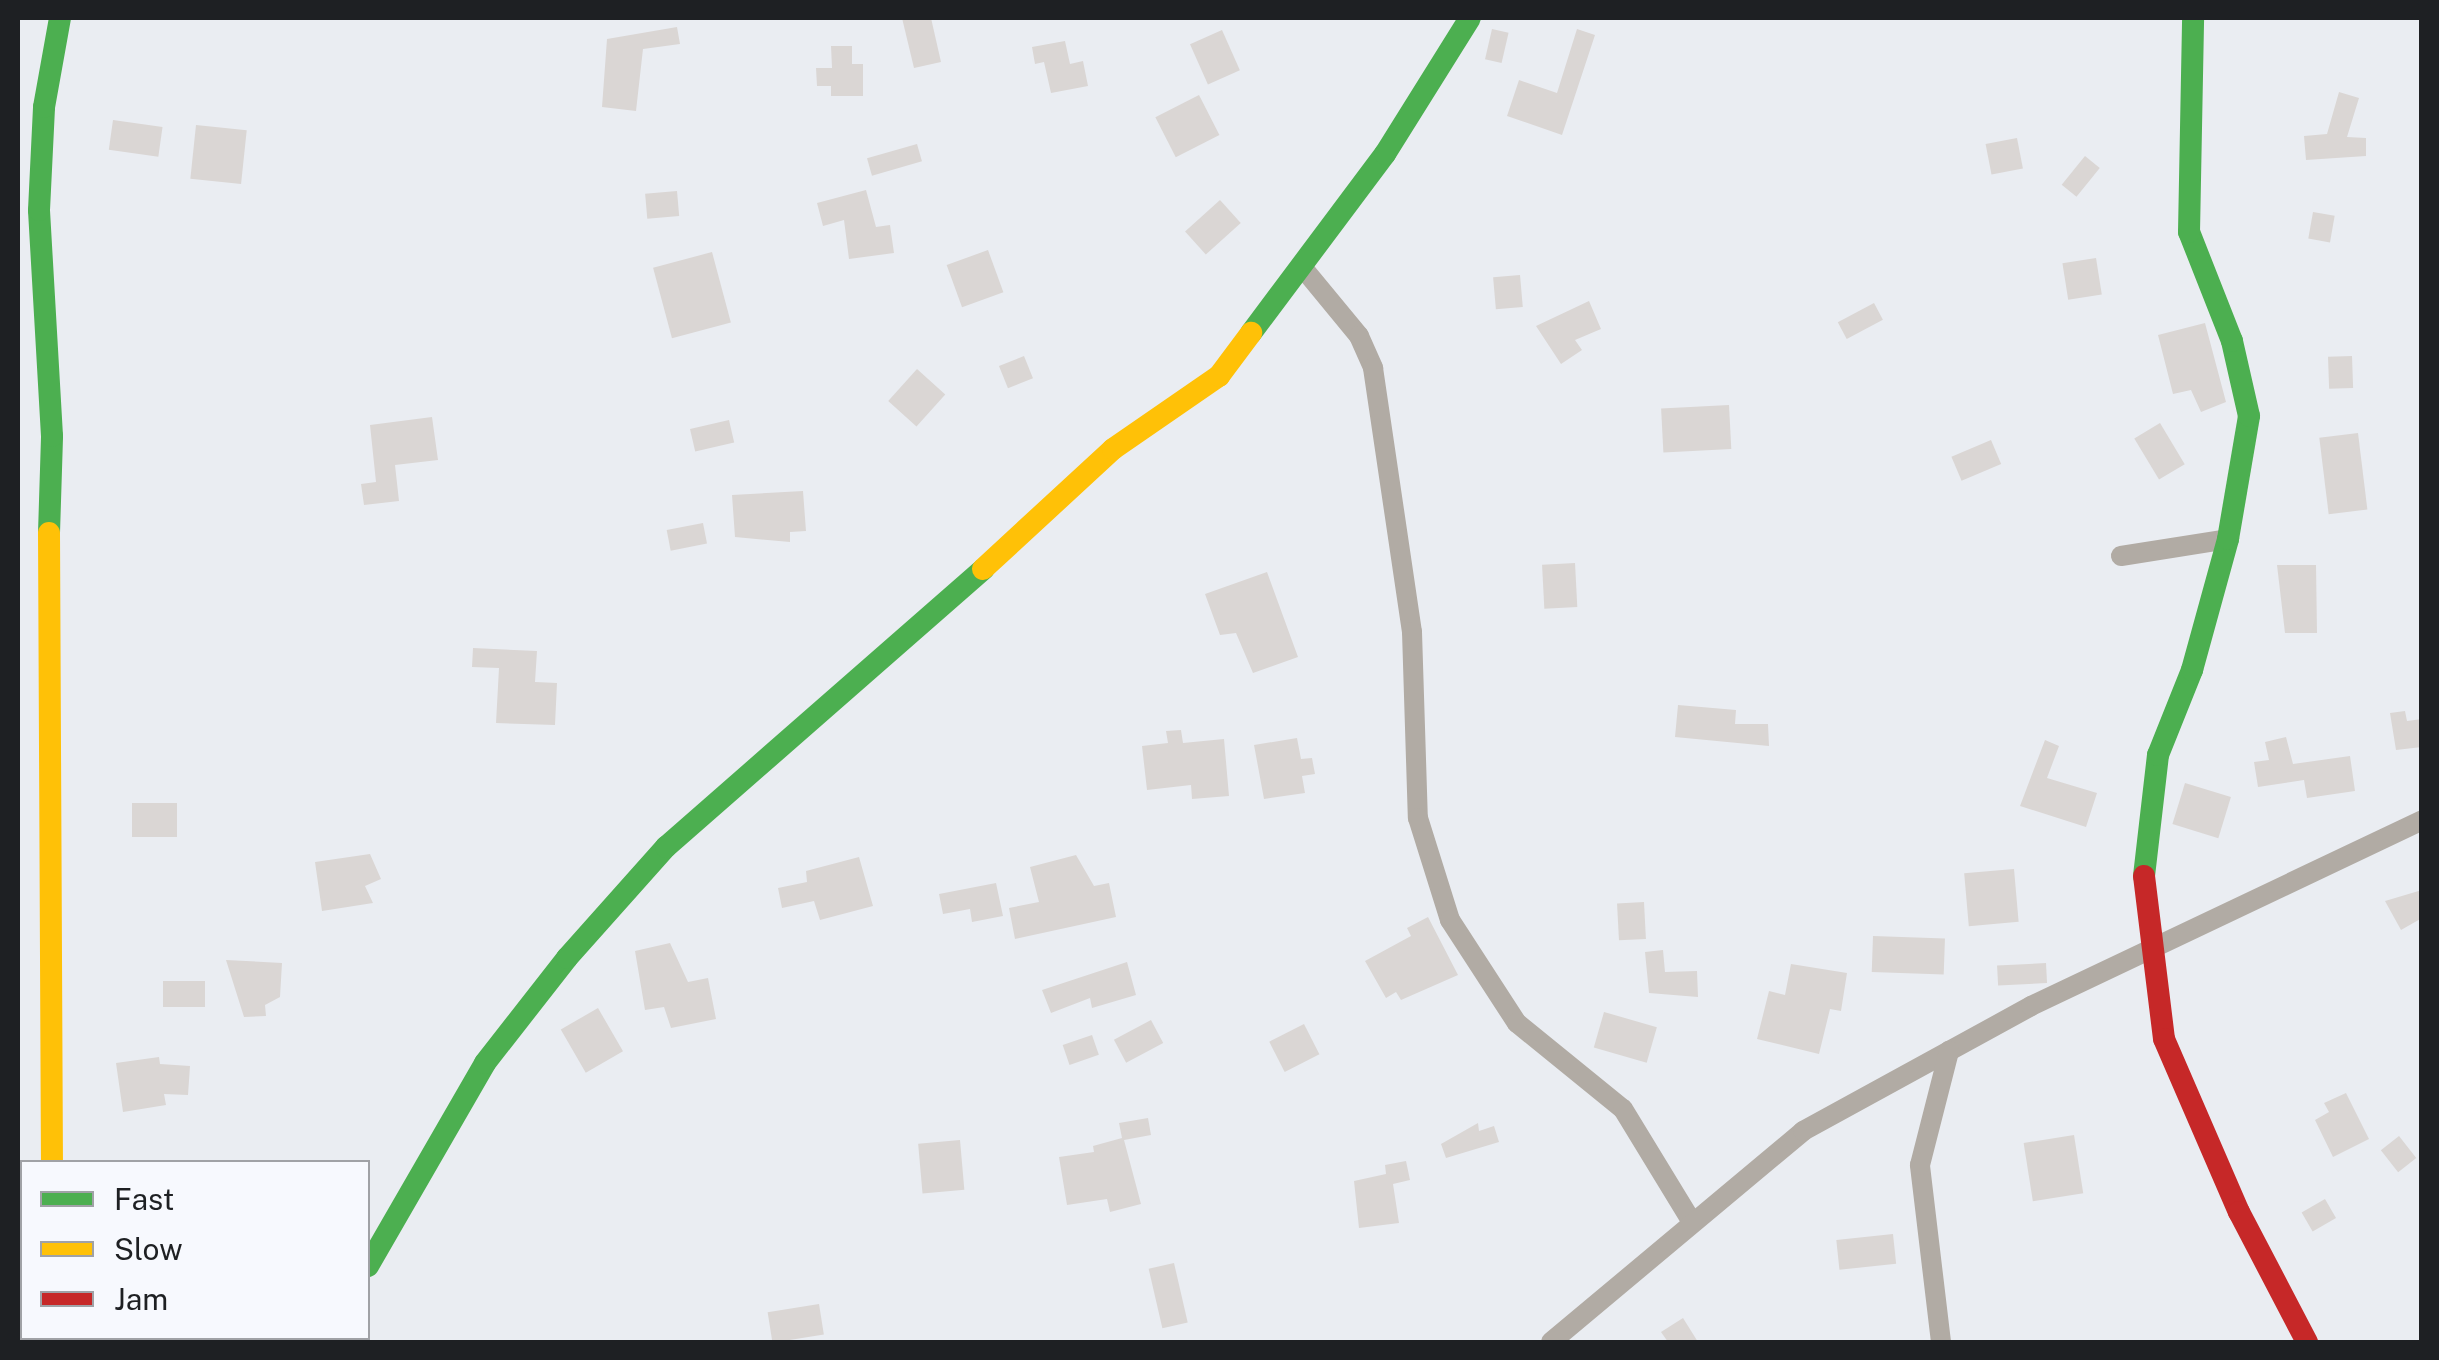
<!DOCTYPE html>
<html>
<head>
<meta charset="utf-8">
<style>
	body { margin:0 }
	#map { position:relative; width:2439px; height:1360px; overflow:hidden; background:#eaedf2; font-family:"Public Sans",sans-serif }
	div>[style] { position:absolute }
	.building>* { inset:0; background:#dad6d4; transform-origin:0 0 }
	.street>* { height:20px; margin:-10px; padding:0 10px; transform-origin:10px; border-radius:10px; background:#b1aba4 }
	.fast>* { height:22px; margin:-11px; padding:0 11px; transform-origin:11px; border-radius:11px; background:#4caf50 }
	.slow>* { height:22px; margin:-11px; padding:0 11px; transform-origin:11px; border-radius:11px; background:#ffc107 }
	.jam>* { height:22px; margin:-11px; padding:0 11px; transform-origin:11px; border-radius:11px; background:#c62828 }
	span { translate:-50% -50%; white-space:nowrap; text-align:center; line-height:1.15; -webkit-text-stroke:8px #f7f9fe; paint-order:stroke }
	.frame { position:absolute; inset:0; border:20px solid #1e2023; pointer-events:none }
	.legend { position:absolute; left:20px; top:1160px; width:350px; height:180px; box-sizing:border-box; background:#f7f9fe; border:2px solid #a0a2a6; margin:0; padding:12px 18px; list-style:none; font-size:30px; color:#1e2023 }
	.legend li { display:flex; align-items:center; gap:20px; height:50px }
	.legend b { width:50px; border:2px solid #a0a2a6 }
</style>
</head>
<body>
<div id="map">
	<div class="building">
		<i style="clip-path:polygon(902px 18px,931px 18px,941px 62px,914px 68px)"></i>
		<i style="clip-path:polygon(677px 27px,680px 44px,643px 49px,636px 111px,602px 107px,607px 39px)"></i>
		<i style="left:1492px;top:29px;width:17px;height:31px;rotate:13deg"></i>
		<i style="clip-path:polygon(1577px 29px,1595px 35px,1562px 135px,1507px 116px,1519px 80px,1557px 93px)"></i>
		<i style="left:1222px;top:30px;width:44px;height:35px;rotate:66deg"></i>
		<i style="clip-path:polygon(1065px 41px,1070px 64px,1083px 61px,1088px 86px,1051px 93px,1044px 62px,1035px 64px,1032px 47px)"></i>
		<i style="clip-path:polygon(831px 46px,852px 46px,852px 64px,863px 64px,863px 96px,831px 96px,831px 86px,817px 86px,816px 68px,832px 68px)"></i>
		<i style="clip-path:polygon(2339px 92px,2359px 98px,2347px 137px,2366px 138px,2366px 156px,2306px 160px,2304px 136px,2327px 134px)"></i>
		<i style="left:1199px;top:95px;width:45px;height:49px;rotate:63deg"></i>
		<i style="left:113px;top:120px;width:50px;height:30px;rotate:8deg"></i>
		<i style="left:196px;top:125px;width:51px;height:54px;rotate:6deg"></i>
		<i style="left:2017px;top:138px;width:31px;height:32px;rotate:79deg"></i>
		<i style="left:917px;top:144px;width:18px;height:52px;rotate:74deg"></i>
		<i style="left:2085px;top:156px;width:19px;height:37px;rotate:39deg"></i>
		<i style="clip-path:polygon(866px 190px,876px 227px,890px 225px,894px 253px,849px 259px,844px 220px,823px 226px,817px 203px)"></i>
		<i style="left:677px;top:191px;width:25px;height:32px;rotate:85deg"></i>
		<i style="left:1220px;top:200px;width:31px;height:47px;rotate:48deg"></i>
		<i style="left:2313px;top:212px;width:22px;height:27px;rotate:10deg"></i>
		<i style="left:988px;top:250px;width:45px;height:44px;rotate:70deg"></i>
		<i style="left:712px;top:252px;width:73px;height:61px;rotate:75deg"></i>
		<i style="left:2096px;top:258px;width:37px;height:34px;rotate:81deg"></i>
		<i style="left:1520px;top:275px;width:32px;height:27px;rotate:85deg"></i>
		<i style="clip-path:polygon(1589px 301px,1601px 329px,1575px 340px,1582px 350px,1561px 364px,1536px 326px)"></i>
		<i style="left:1874px;top:303px;width:19px;height:41px;rotate:62deg"></i>
		<i style="clip-path:polygon(2205px 323px,2226px 402px,2201px 412px,2191px 390px,2173px 394px,2158px 335px)"></i>
		<i style="left:1024px;top:356px;width:24px;height:27px;rotate:68deg"></i>
		<i style="left:2352px;top:356px;width:32px;height:24px;rotate:88deg"></i>
		<i style="left:917px;top:369px;width:38px;height:43px;rotate:42deg"></i>
		<i style="left:1729px;top:405px;width:44px;height:68px;rotate:87deg"></i>
		<i style="clip-path:polygon(432px 417px,438px 460px,395px 465px,399px 501px,364px 505px,361px 484px,376px 482px,370px 425px)"></i>
		<i style="left:729px;top:420px;width:23px;height:40px;rotate:77deg"></i>
		<i style="left:2160px;top:423px;width:48px;height:30px;rotate:59deg"></i>
		<i style="left:2358px;top:433px;width:77px;height:39px;rotate:83deg"></i>
		<i style="left:1991px;top:440px;width:26px;height:43px;rotate:67deg"></i>
		<i style="clip-path:polygon(803px 491px,806px 531px,790px 532px,790px 542px,735px 537px,732px 495px)"></i>
		<i style="left:703px;top:523px;width:21px;height:37px;rotate:79deg"></i>
		<i style="left:1575px;top:563px;width:44px;height:33px;rotate:87deg"></i>
		<i style="clip-path:polygon(2277px 565px,2316px 565px,2317px 633px,2285px 633px)"></i>
		<i style="clip-path:polygon(1267px 572px,1298px 657px,1253px 673px,1236px 633px,1220px 635px,1205px 594px)"></i>
		<i style="clip-path:polygon(473px 648px,537px 651px,535px 682px,557px 683px,555px 725px,496px 723px,499px 668px,472px 667px)"></i>
		<i style="clip-path:polygon(1678px 705px,1736px 710px,1735px 724px,1768px 724px,1769px 746px,1675px 737px)"></i>
		<i style="clip-path:polygon(2405px 711px,2407px 721px,2422px 719px,2422px 747px,2396px 750px,2390px 713px)"></i>
		<i style="clip-path:polygon(1181px 730px,1183px 743px,1224px 739px,1229px 796px,1192px 799px,1191px 785px,1147px 790px,1142px 746px,1168px 743px,1166px 731px)"></i>
		<i style="clip-path:polygon(2286px 737px,2293px 764px,2350px 756px,2355px 791px,2307px 798px,2304px 780px,2258px 787px,2254px 762px,2269px 760px,2265px 742px)"></i>
		<i style="clip-path:polygon(1297px 738px,1301px 759px,1312px 758px,1315px 774px,1302px 776px,1305px 793px,1264px 799px,1254px 745px)"></i>
		<i style="clip-path:polygon(2045px 740px,2059px 746px,2047px 778px,2097px 793px,2086px 827px,2020px 806px)"></i>
		<i style="left:2185px;top:783px;width:48px;height:43px;rotate:17deg"></i>
		<i style="left:132px;top:803px;width:45px;height:34px"></i>
		<i style="clip-path:polygon(370px 854px,381px 879px,365px 886px,373px 903px,322px 911px,315px 862px)"></i>
		<i style="clip-path:polygon(1076px 855px,1094px 886px,1109px 883px,1116px 917px,1015px 939px,1009px 908px,1039px 902px,1030px 867px)"></i>
		<i style="clip-path:polygon(859px 857px,873px 906px,820px 920px,814px 901px,782px 908px,778px 888px,807px 882px,806px 871px)"></i>
		<i style="left:2014px;top:869px;width:53px;height:50px;rotate:85deg"></i>
		<i style="clip-path:polygon(996px 883px,1003px 916px,972px 922px,970px 909px,943px 914px,939px 894px)"></i>
		<i style="clip-path:polygon(2422px 890px,2422px 918px,2401px 930px,2385px 901px)"></i>
		<i style="left:1644px;top:902px;width:37px;height:27px;rotate:87deg"></i>
		<i style="clip-path:polygon(1428px 917px,1458px 975px,1401px 1000px,1396px 992px,1386px 998px,1365px 961px,1411px 936px,1407px 928px)"></i>
		<i style="left:1873px;top:936px;width:72px;height:36px;rotate:2deg"></i>
		<i style="clip-path:polygon(670px 943px,688px 982px,708px 978px,716px 1019px,671px 1028px,664px 1007px,645px 1010px,635px 951px)"></i>
		<i style="clip-path:polygon(1663px 950px,1665px 972px,1697px 971px,1698px 997px,1649px 993px,1645px 952px)"></i>
		<i style="clip-path:polygon(226px 960px,282px 963px,280px 997px,265px 1005px,266px 1016px,244px 1017px)"></i>
		<i style="clip-path:polygon(1127px 962px,1136px 995px,1092px 1008px,1090px 998px,1051px 1013px,1042px 990px)"></i>
		<i style="left:2046px;top:963px;width:20px;height:49px;rotate:87deg"></i>
		<i style="clip-path:polygon(1791px 964px,1847px 973px,1841px 1011px,1830px 1009px,1819px 1054px,1757px 1039px,1769px 991px,1785px 995px)"></i>
		<i style="left:163px;top:981px;width:42px;height:26px"></i>
		<i style="left:598px;top:1008px;width:50px;height:43px;rotate:60deg"></i>
		<i style="left:1604px;top:1012px;width:55px;height:37px;rotate:16deg"></i>
		<i style="left:1151px;top:1020px;width:26px;height:42px;rotate:62deg"></i>
		<i style="left:1304px;top:1024px;width:34px;height:39px;rotate:63deg"></i>
		<i style="left:1092px;top:1035px;width:21px;height:31px;rotate:71deg"></i>
		<i style="clip-path:polygon(159px 1057px,160px 1064px,190px 1066px,188px 1095px,164px 1094px,166px 1105px,123px 1112px,116px 1063px)"></i>
		<i style="clip-path:polygon(2346px 1093px,2369px 1139px,2333px 1157px,2315px 1120px,2329px 1112px,2324px 1103px)"></i>
		<i style="clip-path:polygon(1148px 1118px,1151px 1135px,1124px 1140px,1141px 1204px,1110px 1212px,1107px 1199px,1067px 1205px,1059px 1157px,1094px 1152px,1093px 1146px,1122px 1138px,1119px 1123px)"></i>
		<i style="clip-path:polygon(1478px 1123px,1479px 1131px,1494px 1126px,1499px 1142px,1446px 1158px,1441px 1144px)"></i>
		<i style="left:2074px;top:1135px;width:59px;height:51px;rotate:81deg"></i>
		<i style="left:2399px;top:1136px;width:28px;height:23px;rotate:52deg"></i>
		<i style="left:960px;top:1140px;width:50px;height:42px;rotate:85deg"></i>
		<i style="clip-path:polygon(1406px 1161px,1410px 1180px,1393px 1184px,1399px 1223px,1359px 1228px,1354px 1181px,1386px 1174px,1385px 1165px)"></i>
		<i style="left:2325px;top:1199px;width:22px;height:27px;rotate:60deg"></i>
		<i style="left:1893px;top:1234px;width:30px;height:57px;rotate:84deg"></i>
		<i style="left:1174px;top:1263px;width:61px;height:26px;rotate:77deg"></i>
		<i style="left:819px;top:1304px;width:31px;height:52px;rotate:81deg"></i>
		<i style="clip-path:polygon(1683px 1318px,1698px 1342px,1668px 1342px,1661px 1332px)"></i>
	</div>
	<div class="street">
		<i style="left:1303px;top:268px;width:88px;rotate:50.5deg"></i>
		<i style="left:1359px;top:336px;width:35px;rotate:66deg"></i>
		<i style="left:1373px;top:368px;width:267px;rotate:81.6deg"></i>
		<i style="left:1412px;top:632px;width:186px;rotate:88.2deg"></i>
		<i style="left:1418px;top:818px;width:107px;rotate:72.6deg"></i>
		<i style="left:1450px;top:920px;width:123px;rotate:57deg"></i>
		<i style="left:1517px;top:1023px;width:136px;rotate:39.1deg"></i>
		<i style="left:1623px;top:1109px;width:132px;rotate:58.6deg"></i>
		<i style="left:2121px;top:556px;width:108px;rotate:-9deg"></i>
		<i style="left:45px;top:1342px;width:4px;rotate:-90deg"></i>
		<i style="left:323px;top:1342px;width:5px;rotate:-53deg"></i>
		<i style="left:1551px;top:1342px;width:329px;rotate:-39.9deg"></i>
		<i style="left:1803px;top:1131px;width:260px;rotate:-28.7deg"></i>
		<i style="left:2031px;top:1006px;width:433px;rotate:-25.4deg"></i>
		<i style="left:1941px;top:1342px;width:178px;rotate:-96.8deg"></i>
		<i style="left:1920px;top:1165px;width:118px;rotate:-75.7deg"></i>
	</div>
	<div class="fast">
		<i style="left:1251px;top:333px;width:224px;rotate:-53.2deg"></i>
		<i style="left:1385px;top:154px;width:160px;rotate:-58deg"></i>
		<i style="left:49px;top:533px;width:97px;rotate:-88.2deg"></i>
		<i style="left:52px;top:436px;width:226px;rotate:-93.3deg"></i>
		<i style="left:39px;top:210px;width:103px;rotate:-87.2deg"></i>
		<i style="left:44px;top:107px;width:90px;rotate:-79.8deg"></i>
		<i style="left:2144px;top:876px;width:122px;rotate:-83.4deg"></i>
		<i style="left:2158px;top:755px;width:92px;rotate:-68.2deg"></i>
		<i style="left:2192px;top:670px;width:136px;rotate:-74.6deg"></i>
		<i style="left:2228px;top:539px;width:125px;rotate:-80.3deg"></i>
		<i style="left:2249px;top:416px;width:77px;rotate:-102.8deg"></i>
		<i style="left:2232px;top:341px;width:117px;rotate:-111.5deg"></i>
		<i style="left:2189px;top:232px;width:214px;rotate:-88.9deg"></i>
		<i style="left:368px;top:1266px;width:234px;rotate:-60deg"></i>
		<i style="left:485px;top:1063px;width:133px;rotate:-52deg"></i>
		<i style="left:567px;top:958px;width:149px;rotate:-48.3deg"></i>
		<i style="left:666px;top:847px;width:422px;rotate:-41.2deg"></i>
	</div>
	<div class="slow">
		<i style="left:49px;top:533px;width:629px;rotate:89.73deg"></i>
		<i style="left:983px;top:569px;width:177px;rotate:-42.7deg"></i>
		<i style="left:1113px;top:449px;width:129px;rotate:-34.6deg"></i>
		<i style="left:1219px;top:376px;width:54px;rotate:-53.3deg"></i>
	</div>
	<div class="jam">
		<i style="left:2144px;top:876px;width:164px;rotate:83deg"></i>
		<i style="left:2164px;top:1039px;width:189px;rotate:66.6deg"></i>
		<i style="left:2239px;top:1212px;width:147px;rotate:62.4deg"></i>
	</div>
	<div class="frame"></div>
	<ul class="legend">
	<li><b style="height:12px;background:#4caf50"></b>Fast</li>
	<li><b style="height:12px;background:#ffc107"></b>Slow</li>
	<li><b style="height:12px;background:#c62828"></b>Jam</li>
	</ul>
</div>
</body>
</html>
